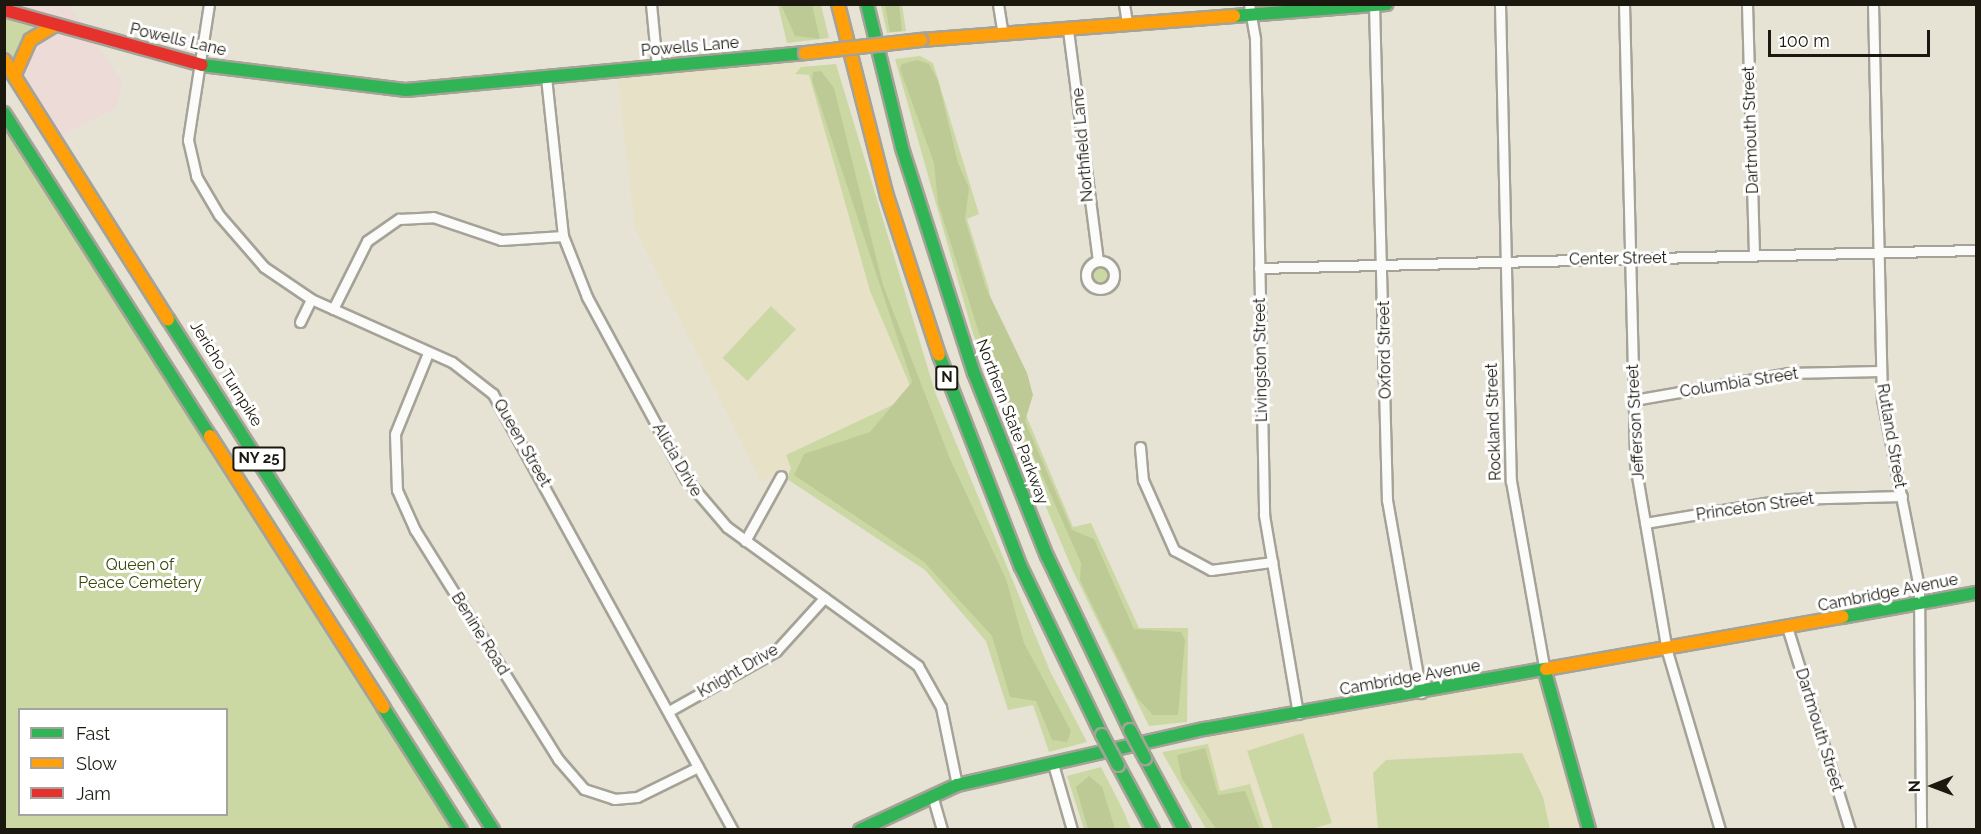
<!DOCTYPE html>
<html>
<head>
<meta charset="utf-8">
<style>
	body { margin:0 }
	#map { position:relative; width:1981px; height:834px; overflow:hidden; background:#e6e2d4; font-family:Raleway,sans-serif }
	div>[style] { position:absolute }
	.commercial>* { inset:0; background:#ecdbd7 }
	.built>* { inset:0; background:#e7e1c8 }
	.green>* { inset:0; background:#ccd8a4; transform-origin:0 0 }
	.round { border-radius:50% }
	.forest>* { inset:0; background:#beca96 }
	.roads { filter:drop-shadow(2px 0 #a5a298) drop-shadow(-2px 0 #a5a298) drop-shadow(0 2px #a5a298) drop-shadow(0 -2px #a5a298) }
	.street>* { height:9px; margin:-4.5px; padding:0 4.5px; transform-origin:4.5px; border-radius:4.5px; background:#fbfbf9 }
	.street>.ring { margin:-4.5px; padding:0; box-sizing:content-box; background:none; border:9px solid #fbfbf9; border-radius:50% }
	.fast>* { height:12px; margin:-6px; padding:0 6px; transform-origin:6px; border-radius:6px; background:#30b455 }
	.slow>* { height:12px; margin:-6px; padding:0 6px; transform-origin:6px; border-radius:6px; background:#ff9f0a }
	.jam>* { height:12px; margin:-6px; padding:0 6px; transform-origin:6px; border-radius:6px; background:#e5322d }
	.bridges { filter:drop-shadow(2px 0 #a5a298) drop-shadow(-2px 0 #a5a298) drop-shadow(0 2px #a5a298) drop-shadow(0 -2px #a5a298) }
	.fast-bridge>* { height:12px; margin:-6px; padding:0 6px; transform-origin:6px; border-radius:6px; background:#30b455 }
	.slow-bridge>* { height:12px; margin:-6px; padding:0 6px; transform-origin:6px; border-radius:6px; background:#ff9f0a }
	span { translate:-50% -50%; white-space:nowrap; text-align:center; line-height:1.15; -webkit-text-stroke:6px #fff; paint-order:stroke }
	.shield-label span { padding:2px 4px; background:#fff; border:2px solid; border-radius:4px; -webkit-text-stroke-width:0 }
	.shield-label { font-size:15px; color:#1b190f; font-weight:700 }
	.street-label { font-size:16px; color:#1b190f }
	.park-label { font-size:16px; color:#394808 }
	.frame { position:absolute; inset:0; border:6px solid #1b190f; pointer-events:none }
	.legend { position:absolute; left:18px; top:708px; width:210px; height:108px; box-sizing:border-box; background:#fff; border:2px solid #a4a39f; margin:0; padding:8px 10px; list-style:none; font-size:18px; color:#1b190f }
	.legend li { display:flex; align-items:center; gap:12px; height:30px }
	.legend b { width:30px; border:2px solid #a4a39f }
	.north { position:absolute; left:1903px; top:756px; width:60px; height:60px; -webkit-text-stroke:4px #fff; paint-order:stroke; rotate:269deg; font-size:16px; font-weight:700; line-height:24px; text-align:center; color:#1b190f }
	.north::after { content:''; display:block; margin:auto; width:21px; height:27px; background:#1b190f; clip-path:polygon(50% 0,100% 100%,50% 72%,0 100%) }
	.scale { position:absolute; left:1768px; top:30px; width:162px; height:27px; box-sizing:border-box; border:3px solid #1b190f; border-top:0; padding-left:8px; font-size:18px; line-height:21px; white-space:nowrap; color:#1b190f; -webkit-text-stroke:4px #fff; paint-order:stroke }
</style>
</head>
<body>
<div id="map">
	<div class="commercial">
		<i style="clip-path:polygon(4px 5px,69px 5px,122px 82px,115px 108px,58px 138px,5px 60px)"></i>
	</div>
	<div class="built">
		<i style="clip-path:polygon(805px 53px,870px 291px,915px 395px,786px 455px,791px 468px,761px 481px,635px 228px,617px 70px)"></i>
		<i style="clip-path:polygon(1545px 672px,1589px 829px,1264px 829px,1250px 785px,1220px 791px,1204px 729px)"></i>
	</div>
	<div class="green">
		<i style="clip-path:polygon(778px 5px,821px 5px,829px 38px,787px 43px)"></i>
		<i style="clip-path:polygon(881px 5px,902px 5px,906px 31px,887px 33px)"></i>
		<i style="clip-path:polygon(4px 14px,44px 25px,23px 39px,14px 63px,5px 50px)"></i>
		<i style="clip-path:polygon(920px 56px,933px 63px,979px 214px,967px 219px,989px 289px,994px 339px,1073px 527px,1091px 523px,1139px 628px,1188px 628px,1187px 722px,1149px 726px,1073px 571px,973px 334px,895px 59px)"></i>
		<i style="clip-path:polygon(836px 64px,935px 392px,1050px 671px,1087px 742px,1049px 752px,1033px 705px,1008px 710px,986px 641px,925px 570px,787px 479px,791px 468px,786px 455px,914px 395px,870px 291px,809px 75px,795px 74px,801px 67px)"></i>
		<i style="clip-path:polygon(evenodd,4px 113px,461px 829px,5px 829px,4px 113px,20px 710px,226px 710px,226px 814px,20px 814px,20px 710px)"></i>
		<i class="round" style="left:1086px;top:261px;width:28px;height:28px"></i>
		<i style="left:771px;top:306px;width:34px;height:71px;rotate:43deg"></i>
		<i style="clip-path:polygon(1303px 733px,1332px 823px,1312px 829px,1273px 829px,1247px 751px)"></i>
		<i style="clip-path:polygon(1208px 744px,1220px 791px,1250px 784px,1264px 829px,1206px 829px,1162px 752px)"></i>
		<i style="clip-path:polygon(1522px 753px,1543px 797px,1550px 829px,1378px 829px,1373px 773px,1386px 760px)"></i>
		<i style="clip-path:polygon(1101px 767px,1123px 810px,1131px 829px,1084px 829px,1067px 776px)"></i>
	</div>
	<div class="forest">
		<i style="clip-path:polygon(781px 5px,812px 5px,820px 39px,795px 36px)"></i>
		<i style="clip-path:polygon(885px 5px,899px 5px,902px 31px,890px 32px)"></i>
		<i style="clip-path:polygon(917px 60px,929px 64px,938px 80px,958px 163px,969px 188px,965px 219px,986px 288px,1027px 373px,1033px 395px,1025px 421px,1072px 530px,1094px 539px,1134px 629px,1181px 632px,1185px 640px,1178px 715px,1153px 715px,1137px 698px,1080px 580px,1081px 563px,979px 333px,938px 203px,934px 163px,900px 69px,902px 64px)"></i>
		<i style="clip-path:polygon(821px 71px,834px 88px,883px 285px,950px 459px,1006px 579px,1024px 643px,1071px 731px,1067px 742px,1052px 740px,1036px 701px,1010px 697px,992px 636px,924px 562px,794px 475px,804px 454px,870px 432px,912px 382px,812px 80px,813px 72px)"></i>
		<i style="clip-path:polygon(1205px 748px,1218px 795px,1245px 791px,1260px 829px,1216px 829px,1182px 779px,1177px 755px)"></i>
		<i style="clip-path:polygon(1089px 776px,1102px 787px,1115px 829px,1088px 829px,1076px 787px)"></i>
	</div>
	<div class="roads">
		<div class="street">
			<i style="left:209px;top:4px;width:138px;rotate:98.8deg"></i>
			<i style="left:188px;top:140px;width:37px;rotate:77deg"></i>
			<i style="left:196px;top:176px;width:45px;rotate:59.5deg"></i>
			<i style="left:219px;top:215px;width:69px;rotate:49.1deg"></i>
			<i style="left:264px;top:267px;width:57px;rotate:34.2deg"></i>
			<i style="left:311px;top:299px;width:154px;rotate:24.1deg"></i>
			<i style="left:452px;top:362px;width:52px;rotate:38deg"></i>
			<i style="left:493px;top:394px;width:498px;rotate:61.2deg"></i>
			<i style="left:651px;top:4px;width:62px;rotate:84.5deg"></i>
			<i style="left:998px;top:4px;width:30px;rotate:81deg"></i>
			<i style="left:1124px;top:4px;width:19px;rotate:81deg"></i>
			<i style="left:1249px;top:4px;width:36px;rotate:80deg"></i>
			<i style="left:1255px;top:39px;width:476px;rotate:88.9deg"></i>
			<i style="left:1264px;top:515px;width:202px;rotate:80.3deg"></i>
			<i style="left:1374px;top:4px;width:496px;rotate:88.5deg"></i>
			<i style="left:1387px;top:500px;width:196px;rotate:80deg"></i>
			<i style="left:1500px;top:4px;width:477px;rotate:88.7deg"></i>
			<i style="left:1511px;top:481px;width:194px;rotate:79.9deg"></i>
			<i style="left:1624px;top:4px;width:460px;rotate:88.6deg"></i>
			<i style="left:1635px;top:464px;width:190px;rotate:80.3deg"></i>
			<i style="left:1667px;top:651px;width:187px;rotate:73.5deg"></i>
			<i style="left:1747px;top:4px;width:251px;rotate:88.4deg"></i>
			<i style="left:1873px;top:4px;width:395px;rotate:88.7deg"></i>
			<i style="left:1882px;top:399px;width:193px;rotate:78.9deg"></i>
			<i style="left:1919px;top:588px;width:242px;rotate:89.5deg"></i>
			<i style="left:1068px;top:30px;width:233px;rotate:82.6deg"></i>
			<i style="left:546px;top:77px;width:160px;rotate:83.9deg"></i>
			<i style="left:563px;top:236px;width:66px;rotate:68.5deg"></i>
			<i style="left:587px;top:297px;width:207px;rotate:61.5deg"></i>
			<i style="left:686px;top:479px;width:63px;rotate:49.5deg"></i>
			<i style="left:727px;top:527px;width:236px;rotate:36deg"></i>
			<i style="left:918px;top:666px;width:47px;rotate:60.7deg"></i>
			<i style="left:941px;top:707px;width:80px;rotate:78.4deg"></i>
			<i class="ring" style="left:1086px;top:261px;width:19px;height:19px"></i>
			<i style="left:1259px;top:268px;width:717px;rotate:-1.44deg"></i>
			<i style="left:333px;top:309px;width:76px;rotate:-63.4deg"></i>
			<i style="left:367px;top:241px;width:39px;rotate:-35deg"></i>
			<i style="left:399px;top:219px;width:34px;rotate:-3deg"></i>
			<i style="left:433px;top:217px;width:72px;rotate:18.7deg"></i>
			<i style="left:501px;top:240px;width:62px;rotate:-3.7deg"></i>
			<i style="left:300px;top:322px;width:25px;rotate:-64deg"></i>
			<i style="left:428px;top:353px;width:87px;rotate:112.2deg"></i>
			<i style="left:395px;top:434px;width:56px;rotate:88deg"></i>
			<i style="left:397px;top:490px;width:44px;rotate:65.8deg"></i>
			<i style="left:415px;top:530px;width:270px;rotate:58deg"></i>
			<i style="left:558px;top:759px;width:40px;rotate:49deg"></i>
			<i style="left:584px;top:789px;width:32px;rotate:18deg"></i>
			<i style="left:614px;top:799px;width:23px;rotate:-5deg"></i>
			<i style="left:637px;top:797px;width:68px;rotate:-26.2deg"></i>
			<i style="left:1634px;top:400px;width:156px;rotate:-9.9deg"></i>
			<i style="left:1788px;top:373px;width:93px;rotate:-1.2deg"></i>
			<i style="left:1140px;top:447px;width:33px;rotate:85deg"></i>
			<i style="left:1143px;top:480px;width:77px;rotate:66.1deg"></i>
			<i style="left:1174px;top:550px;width:42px;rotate:28.4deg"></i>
			<i style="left:1211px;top:570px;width:62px;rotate:-7.5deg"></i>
			<i style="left:1645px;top:523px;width:146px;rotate:-9.5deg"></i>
			<i style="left:1789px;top:499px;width:113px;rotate:-1.5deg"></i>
			<i style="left:745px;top:541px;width:74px;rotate:-61deg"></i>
			<i style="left:1788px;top:630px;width:209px;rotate:72.8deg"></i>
			<i style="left:669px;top:711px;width:123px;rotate:-29.3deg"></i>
			<i style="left:776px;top:651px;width:72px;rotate:-47.8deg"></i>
			<i style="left:1053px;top:764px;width:69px;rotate:73.9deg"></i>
			<i style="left:932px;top:795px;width:36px;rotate:74deg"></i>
		</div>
		<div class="fast">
			<i style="left:867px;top:4px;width:148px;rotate:76.3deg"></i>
			<i style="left:902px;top:148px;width:236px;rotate:72.3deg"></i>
			<i style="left:974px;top:373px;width:197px;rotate:68.3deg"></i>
			<i style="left:1047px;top:556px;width:193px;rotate:64.5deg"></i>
			<i style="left:1234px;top:16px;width:153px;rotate:-4.5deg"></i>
			<i style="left:202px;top:65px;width:206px;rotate:7deg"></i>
			<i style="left:406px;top:90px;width:401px;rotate:-5.3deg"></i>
			<i style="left:4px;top:113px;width:383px;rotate:57.5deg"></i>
			<i style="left:168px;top:319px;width:606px;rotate:57.54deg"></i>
			<i style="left:939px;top:355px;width:227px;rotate:68.9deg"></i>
			<i style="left:1021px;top:567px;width:187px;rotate:64.3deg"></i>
			<i style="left:1842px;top:617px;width:136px;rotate:-10.2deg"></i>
			<i style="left:1545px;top:672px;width:164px;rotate:74.4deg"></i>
			<i style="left:383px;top:707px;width:146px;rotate:57.6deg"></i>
			<i style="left:1145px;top:758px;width:82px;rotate:61.6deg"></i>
			<i style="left:1118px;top:765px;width:74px;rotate:61.7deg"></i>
			<i style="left:860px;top:830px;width:107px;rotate:-24.9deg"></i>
			<i style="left:957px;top:785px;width:253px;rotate:-12.8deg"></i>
			<i style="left:1204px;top:729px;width:347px;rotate:-10deg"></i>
		</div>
		<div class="slow">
			<i style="left:838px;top:4px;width:198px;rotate:75.7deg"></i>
			<i style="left:887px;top:196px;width:167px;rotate:71.9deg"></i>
			<i style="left:921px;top:40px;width:314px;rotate:-4.4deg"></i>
			<i style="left:4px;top:60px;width:307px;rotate:57.7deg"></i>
			<i style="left:15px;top:74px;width:37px;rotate:-66deg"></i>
			<i style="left:30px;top:40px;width:29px;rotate:-31deg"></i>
			<i style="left:210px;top:436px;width:322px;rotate:57.4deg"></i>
			<i style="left:1546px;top:669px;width:301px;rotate:-10deg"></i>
		</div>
		<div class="jam">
			<i style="left:4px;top:10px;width:205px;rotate:15.5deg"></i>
		</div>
	</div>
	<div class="bridges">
		<div class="fast-bridge">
			<i style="left:1130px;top:730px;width:32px;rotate:62deg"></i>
			<i style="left:1102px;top:735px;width:34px;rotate:62deg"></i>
		</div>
		<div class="slow-bridge">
			<i style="left:805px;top:53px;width:117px;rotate:-6.4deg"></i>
		</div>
	</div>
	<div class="shield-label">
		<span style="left:947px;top:378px">N</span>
		<span style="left:259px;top:459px">NY 25</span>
	</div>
	<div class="street-label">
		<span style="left:178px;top:40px;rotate:13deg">Powells Lane</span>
		<span style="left:690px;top:47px;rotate:-5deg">Powells Lane</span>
		<span style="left:1751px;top:130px;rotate:-92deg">Dartmouth Street</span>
		<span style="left:1083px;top:145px;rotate:-95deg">Northfield Lane</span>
		<span style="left:1618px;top:259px;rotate:-1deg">Center Street</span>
		<span style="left:1385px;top:350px;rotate:-91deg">Oxford Street</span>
		<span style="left:1261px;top:360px;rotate:-91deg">Livingston Street</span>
		<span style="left:226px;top:374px;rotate:58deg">Jericho Turnpike</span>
		<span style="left:1739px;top:383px;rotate:-9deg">Columbia Street</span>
		<span style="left:1012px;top:422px;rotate:69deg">Northern State Parkway</span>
		<span style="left:1494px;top:422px;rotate:-92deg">Rockland Street</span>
		<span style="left:1636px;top:422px;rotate:-93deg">Jefferson Street</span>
		<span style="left:1891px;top:436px;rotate:80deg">Rutland Street</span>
		<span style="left:522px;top:443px;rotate:60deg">Queen Street</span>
		<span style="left:677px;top:460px;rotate:60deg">Alicia Drive</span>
		<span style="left:1755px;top:507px;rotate:-8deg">Princeton Street</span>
		<span style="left:1888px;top:593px;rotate:-11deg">Cambridge Avenue</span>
		<span style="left:480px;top:634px;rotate:58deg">Benine Road</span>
		<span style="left:738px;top:671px;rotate:-30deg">Knight Drive</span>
		<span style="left:1410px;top:678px;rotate:-10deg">Cambridge Avenue</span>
		<span style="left:1819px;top:730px;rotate:73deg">Dartmouth Street</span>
	</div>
	<div class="park-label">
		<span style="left:140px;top:574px">Queen of<br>Peace Cemetery</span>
	</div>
	<div class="frame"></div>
	<ul class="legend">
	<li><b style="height:8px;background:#30b455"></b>Fast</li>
	<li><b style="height:8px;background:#ff9f0a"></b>Slow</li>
	<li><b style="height:8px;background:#e5322d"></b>Jam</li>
	</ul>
	<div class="north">N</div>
	<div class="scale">100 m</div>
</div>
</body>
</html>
